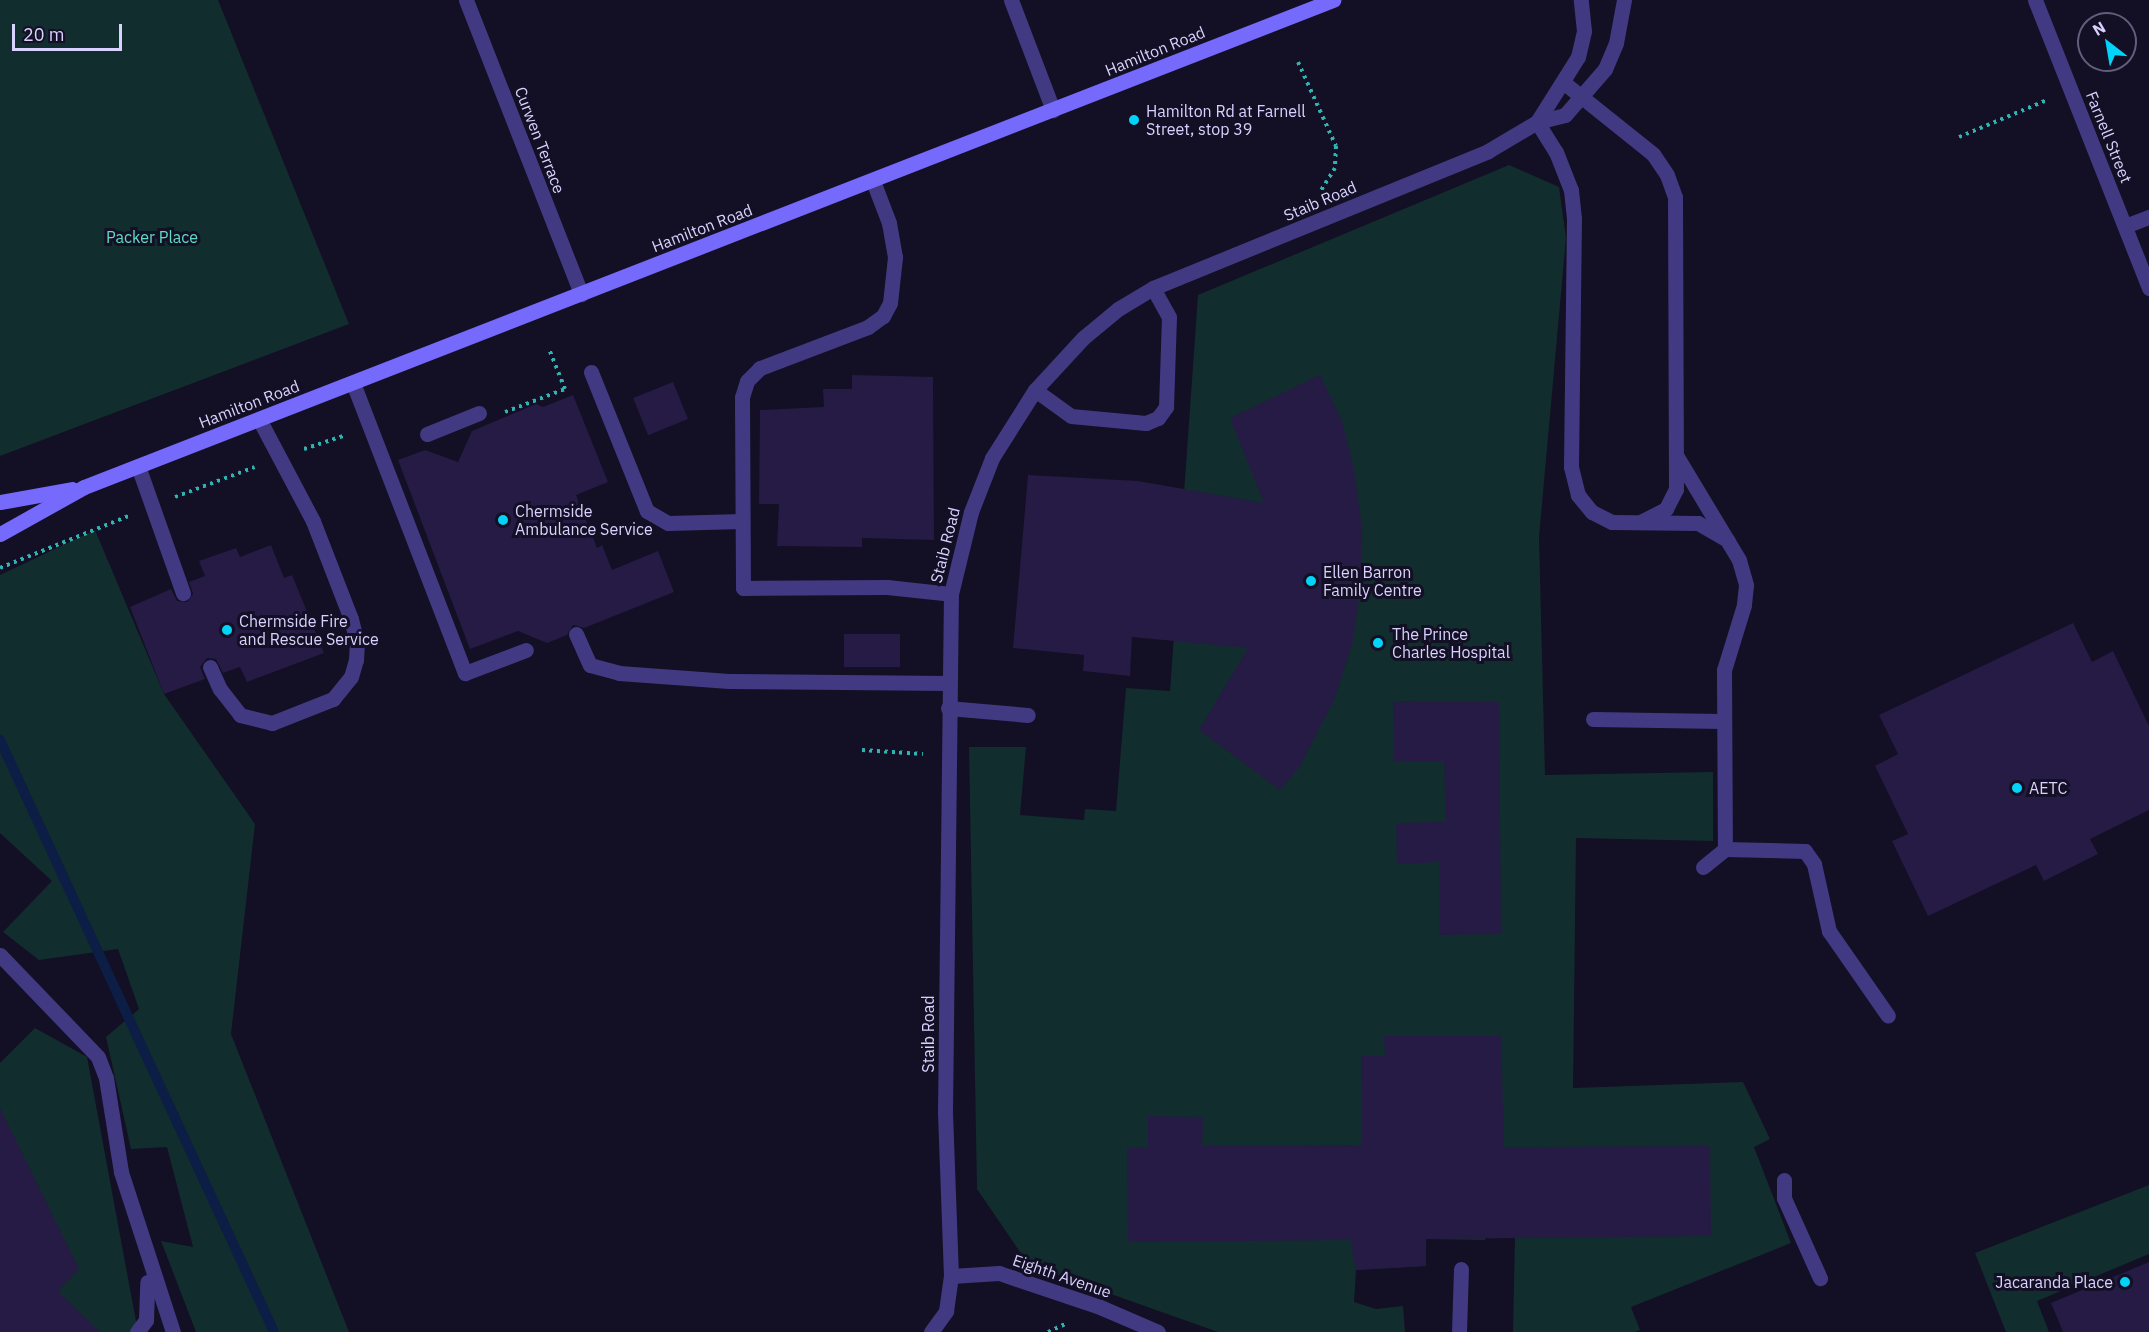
<!DOCTYPE html>
<html>
<head>
<meta charset="utf-8">
<style>
	body { margin:0 }
	#map { position:relative; width:2149px; height:1332px; overflow:hidden; background:#130f24; font-family:"IBM Plex Sans",sans-serif }
	div>[style] { position:absolute }
	.green>* { inset:0; background:#122d2e }
	.stream>* { height:10px; margin:-5px; padding:0 5px; transform-origin:5px; border-radius:5px; background:#0c1e45 }
	.building>* { inset:0; background:#251b44; transform-origin:0 0 }
	.path>* { height:4px; margin-top:-2px; transform-origin:0; background:repeating-linear-gradient(90deg,#30b4b3 0 3px,transparent 0 7.5px) }
	.service>* { height:15px; margin:-7.5px; padding:0 7.5px; transform-origin:7.5px; border-radius:7.5px; background:#413a82 }
	.minor>* { height:15px; margin:-7.5px; padding:0 7.5px; transform-origin:7.5px; border-radius:7.5px; background:#413a82 }
	.tertiary>* { height:15px; margin:-7.5px; padding:0 7.5px; transform-origin:7.5px; border-radius:7.5px; background:#413a82 }
	.secondary>* { height:15px; margin:-7.5px; padding:0 7.5px; transform-origin:7.5px; border-radius:7.5px; background:#766afd }
	.dots>* { width:16px; height:16px; translate:-50% -50%; box-sizing:border-box; border:3px solid #130f24; border-radius:50% }
	span { translate:-50% -50%; white-space:nowrap; text-align:center; line-height:1.15; -webkit-text-stroke:6px #130f24; paint-order:stroke }
	.street-label { font-size:16px; color:#d9d2fe }
	.poi-label { font-size:16px; color:#d9d2fe }
	.left { translate:0 -50%; text-align:left }
	.right { translate:-100% -50%; text-align:right }
	.park-label { font-size:16px; color:#5fdec4 }
	.north { position:absolute; left:2077px; top:12px; width:60px; height:60px; box-sizing:border-box; background:#130f24; border:2px solid #625d7b; border-radius:50%; rotate:329deg; font-size:16px; font-weight:700; line-height:24px; text-align:center; color:#d9d2fe }
	.north::after { content:''; display:block; margin:auto; width:21px; height:27px; background:#04d3f9; clip-path:polygon(50% 0,100% 100%,50% 72%,0 100%) }
	.scale { position:absolute; left:12px; top:24px; width:110px; height:27px; box-sizing:border-box; border:3px solid #d9d2fe; border-top:0; padding-left:8px; font-size:18px; line-height:21px; white-space:nowrap; color:#d9d2fe; -webkit-text-stroke:4px #130f24; paint-order:stroke }
</style>
</head>
<body>
<div id="map">
	<div class="green">
		<i style="clip-path:polygon(0 0,218px 0,349px 324px,0 456px)"></i>
		<i style="clip-path:polygon(1509px 165px,1559px 187px,1566px 238px,1539px 537px,1545px 775px,1713px 772px,1713px 841px,1576px 838px,1573px 1088px,1743px 1082px,1770px 1139px,1754px 1147px,1791px 1243px,1631px 1307px,1640px 1330px,1635px 1332px,1513px 1332px,1516px 1188px,1483px 1188px,1485px 1240px,1426px 1239px,1426px 1266px,1356px 1270px,1354px 1302px,1376px 1309px,1403px 1306px,1405px 1332px,1218px 1332px,1029px 1265px,977px 1189px,969px 747px,1026px 747px,1020px 815px,1084px 820px,1085px 809px,1116px 811px,1126px 688px,1170px 691px,1198px 295px)"></i>
		<i style="clip-path:polygon(95px 530px,164px 694px,255px 824px,231px 1034px,349px 1332px,196px 1332px,161px 1241px,193px 1247px,167px 1147px,131px 1149px,106px 1037px,139px 1009px,118px 949px,39px 960px,3px 932px,52px 881px,0 833px,0 575px)"></i>
		<i style="clip-path:polygon(35px 1028px,87px 1057px,138px 1332px,0 1332px,0 1063px)"></i>
		<i style="clip-path:polygon(2149px 1185px,2149px 1254px,2037px 1301px,2049px 1332px,2006px 1332px,1975px 1253px)"></i>
	</div>
	<div class="stream">
		<i style="left:0;top:740px;width:652px;rotate:65.16deg"></i>
	</div>
	<div class="building">
		<i style="clip-path:polygon(852px 375px,933px 377px,934px 540px,862px 538px,862px 547px,777px 546px,779px 504px,759px 504px,760px 410px,824px 407px,823px 389px,852px 389px)"></i>
		<i style="clip-path:polygon(1320px 375px,1342px 421px,1354px 469px,1362px 528px,1361px 584px,1353px 641px,1334px 700px,1300px 766px,1280px 790px,1199px 730px,1248px 648px,1132px 637px,1130px 676px,1083px 671px,1084px 655px,1013px 648px,1028px 475px,1138px 481px,1264px 503px,1230px 418px)"></i>
		<i style="left:673px;top:382px;width:40px;height:43px;rotate:68deg"></i>
		<i style="clip-path:polygon(573px 395px,608px 482px,576px 495px,597px 548px,602px 545px,612px 570px,658px 551px,674px 592px,584px 628px,573px 625px,567px 635px,547px 643px,518px 631px,470px 649px,398px 460px,425px 450px,458px 462px,472px 431px,536px 404px,543px 407px)"></i>
		<i style="clip-path:polygon(271px 545px,284px 578px,292px 575px,324px 653px,247px 682px,240px 667px,223px 673px,216px 659px,207px 658px,200px 667px,205px 679px,164px 694px,130px 607px,171px 589px,177px 601px,187px 602px,193px 594px,189px 582px,205px 576px,199px 561px,236px 548px,240px 557px)"></i>
		<i style="clip-path:polygon(2073px 623px,2092px 662px,2113px 651px,2149px 726px,2149px 810px,2090px 839px,2098px 854px,2044px 881px,2036px 865px,1928px 916px,1892px 841px,1908px 834px,1875px 766px,1898px 754px,1879px 715px)"></i>
		<i style="left:900px;top:634px;width:33px;height:56px;rotate:90deg"></i>
		<i style="clip-path:polygon(1393px 701px,1499px 702px,1501px 934px,1439px 935px,1439px 862px,1397px 864px,1396px 823px,1446px 822px,1444px 761px,1394px 761px)"></i>
		<i style="clip-path:polygon(1384px 1036px,1501px 1036px,1504px 1147px,1710px 1146px,1711px 1236px,1425px 1239px,1426px 1266px,1356px 1270px,1350px 1240px,1128px 1242px,1127px 1148px,1148px 1147px,1148px 1116px,1203px 1117px,1202px 1146px,1362px 1145px,1361px 1056px,1385px 1056px)"></i>
		<i style="clip-path:polygon(0 1108px,79px 1269px,58px 1291px,100px 1332px,0 1332px)"></i>
		<i style="clip-path:polygon(2149px 1262px,2149px 1332px,2063px 1332px,2051px 1303px)"></i>
	</div>
	<div class="path">
		<i style="left:1298px;top:62px;width:92px;rotate:65.7deg"></i>
		<i style="left:1336px;top:146px;width:22px;rotate:93deg"></i>
		<i style="left:1335px;top:168px;width:26px;rotate:122deg"></i>
		<i style="left:1959px;top:137px;width:95px;rotate:-22.8deg"></i>
		<i style="left:505px;top:412px;width:64px;rotate:-21deg"></i>
		<i style="left:565px;top:389px;width:43px;rotate:-111.8deg"></i>
		<i style="left:304px;top:449px;width:44px;rotate:-18.4deg"></i>
		<i style="left:175px;top:497px;width:85px;rotate:-20.6deg"></i>
		<i style="left:0;top:568px;width:139px;rotate:-22deg"></i>
		<i style="left:862px;top:750px;width:61px;rotate:3.8deg"></i>
		<i style="left:1048px;top:1332px;width:21px;rotate:-25deg"></i>
	</div>
	<div class="service">
		<i style="left:1563px;top:82px;width:115px;rotate:38.7deg"></i>
		<i style="left:1653px;top:154px;width:25px;rotate:56deg"></i>
		<i style="left:1667px;top:175px;width:23px;rotate:70deg"></i>
		<i style="left:1675px;top:197px;width:292px;rotate:89.8deg"></i>
		<i style="left:1676px;top:489px;width:22px;rotate:117deg"></i>
		<i style="left:1666px;top:509px;width:27px;rotate:153deg"></i>
		<i style="left:1537px;top:122px;width:36px;rotate:58deg"></i>
		<i style="left:1556px;top:152px;width:41px;rotate:68.5deg"></i>
		<i style="left:1571px;top:190px;width:29px;rotate:84deg"></i>
		<i style="left:1574px;top:219px;width:248px;rotate:90.7deg"></i>
		<i style="left:1571px;top:467px;width:29px;rotate:76deg"></i>
		<i style="left:1578px;top:495px;width:22px;rotate:51deg"></i>
		<i style="left:1592px;top:512px;width:22px;rotate:27deg"></i>
		<i style="left:1612px;top:522px;width:86px;rotate:0.7deg"></i>
		<i style="left:1698px;top:523px;width:34px;rotate:30deg"></i>
		<i style="left:873px;top:181px;width:45px;rotate:69.1deg"></i>
		<i style="left:889px;top:223px;width:35px;rotate:80deg"></i>
		<i style="left:895px;top:257px;width:46px;rotate:96.2deg"></i>
		<i style="left:890px;top:303px;width:15px;rotate:118deg"></i>
		<i style="left:883px;top:316px;width:19px;rotate:144deg"></i>
		<i style="left:868px;top:327px;width:116px;rotate:159.2deg"></i>
		<i style="left:760px;top:368px;width:18px;rotate:135deg"></i>
		<i style="left:747px;top:381px;width:17px;rotate:107deg"></i>
		<i style="left:742px;top:397px;width:191px;rotate:89.7deg"></i>
		<i style="left:743px;top:588px;width:144px;rotate:-0.4deg"></i>
		<i style="left:887px;top:587px;width:64px;rotate:6.2deg"></i>
		<i style="left:591px;top:372px;width:150px;rotate:68.1deg"></i>
		<i style="left:647px;top:511px;width:24px;rotate:30deg"></i>
		<i style="left:668px;top:523px;width:74px;rotate:-1.5deg"></i>
		<i style="left:353px;top:383px;width:311px;rotate:68.9deg"></i>
		<i style="left:465px;top:673px;width:65px;rotate:-20.7deg"></i>
		<i style="left:1035px;top:390px;width:44px;rotate:35.8deg"></i>
		<i style="left:1071px;top:416px;width:75px;rotate:5.3deg"></i>
		<i style="left:1146px;top:423px;width:13px;rotate:-23deg"></i>
		<i style="left:1158px;top:418px;width:14px;rotate:-54deg"></i>
		<i style="left:1166px;top:407px;width:90px;rotate:-88.1deg"></i>
		<i style="left:1169px;top:317px;width:33px;rotate:-119deg"></i>
		<i style="left:427px;top:434px;width:56px;rotate:-22deg"></i>
		<i style="left:1676px;top:455px;width:122px;rotate:59deg"></i>
		<i style="left:1739px;top:560px;width:26px;rotate:74deg"></i>
		<i style="left:1746px;top:585px;width:20px;rotate:96deg"></i>
		<i style="left:1744px;top:605px;width:68px;rotate:107.1deg"></i>
		<i style="left:1724px;top:670px;width:179px;rotate:89.7deg"></i>
		<i style="left:138px;top:466px;width:135px;rotate:70.5deg"></i>
		<i style="left:576px;top:634px;width:34px;rotate:66deg"></i>
		<i style="left:590px;top:665px;width:30px;rotate:15deg"></i>
		<i style="left:619px;top:673px;width:110px;rotate:4.2deg"></i>
		<i style="left:729px;top:681px;width:220px;rotate:0.5deg"></i>
		<i style="left:210px;top:667px;width:24px;rotate:66deg"></i>
		<i style="left:220px;top:689px;width:33px;rotate:52deg"></i>
		<i style="left:240px;top:715px;width:33px;rotate:14deg"></i>
		<i style="left:272px;top:723px;width:66px;rotate:-21.5deg"></i>
		<i style="left:333px;top:699px;width:28px;rotate:-51deg"></i>
		<i style="left:351px;top:677px;width:18px;rotate:-74deg"></i>
		<i style="left:356px;top:660px;width:17px;rotate:-87deg"></i>
		<i style="left:357px;top:643px;width:25px;rotate:-104deg"></i>
		<i style="left:351px;top:619px;width:105px;rotate:-111.2deg"></i>
		<i style="left:313px;top:521px;width:115px;rotate:-117.9deg"></i>
		<i style="left:948px;top:708px;width:80px;rotate:5deg"></i>
		<i style="left:1593px;top:719px;width:129px;rotate:0.9deg"></i>
		<i style="left:1703px;top:867px;width:28px;rotate:-39deg"></i>
		<i style="left:1725px;top:849px;width:80px;rotate:1.4deg"></i>
		<i style="left:1805px;top:851px;width:16px;rotate:55deg"></i>
		<i style="left:1814px;top:864px;width:69px;rotate:77.4deg"></i>
		<i style="left:1829px;top:931px;width:103px;rotate:55.2deg"></i>
		<i style="left:0;top:955px;width:141px;rotate:46.1deg"></i>
		<i style="left:98px;top:1057px;width:22px;rotate:69deg"></i>
		<i style="left:106px;top:1078px;width:95px;rotate:80.9deg"></i>
		<i style="left:121px;top:1172px;width:168px;rotate:72deg"></i>
		<i style="left:1784px;top:1180px;width:18px;rotate:90deg"></i>
		<i style="left:1784px;top:1198px;width:88px;rotate:65.8deg"></i>
		<i style="left:137px;top:1332px;width:15px;rotate:-53deg"></i>
		<i style="left:146px;top:1320px;width:38px;rotate:-88deg"></i>
		<i style="left:1459px;top:1332px;width:63px;rotate:-88.2deg"></i>
	</div>
	<div class="minor">
		<i style="left:466px;top:0;width:316px;rotate:68.6deg"></i>
		<i style="left:1011px;top:0;width:118px;rotate:69.1deg"></i>
		<i style="left:1537px;top:122px;width:77px;rotate:-57.8deg"></i>
		<i style="left:1578px;top:57px;width:27px;rotate:-77deg"></i>
		<i style="left:1584px;top:31px;width:31px;rotate:-96deg"></i>
		<i style="left:2125px;top:226px;width:26px;rotate:-21deg"></i>
		<i style="left:951px;top:1276px;width:48px;rotate:-3.6deg"></i>
		<i style="left:999px;top:1273px;width:107px;rotate:18.6deg"></i>
		<i style="left:1100px;top:1307px;width:63px;rotate:23.3deg"></i>
		<i style="left:931px;top:1332px;width:26px;rotate:-54deg"></i>
		<i style="left:946px;top:1311px;width:35px;rotate:-82deg"></i>
		<i style="left:951px;top:1276px;width:164px;rotate:-92.1deg"></i>
		<i style="left:945px;top:1112px;width:518px;rotate:-89.34deg"></i>
		<i style="left:951px;top:594px;width:84px;rotate:-76.3deg"></i>
		<i style="left:971px;top:512px;width:58px;rotate:-68.7deg"></i>
		<i style="left:992px;top:458px;width:80px;rotate:-57.7deg"></i>
		<i style="left:1035px;top:390px;width:71px;rotate:-47.3deg"></i>
		<i style="left:1083px;top:338px;width:45px;rotate:-39.6deg"></i>
		<i style="left:1118px;top:309px;width:41px;rotate:-31deg"></i>
		<i style="left:1153px;top:288px;width:362px;rotate:-22.2deg"></i>
		<i style="left:1488px;top:151px;width:57px;rotate:-30.6deg"></i>
		<i style="left:1537px;top:122px;width:29px;rotate:-14deg"></i>
		<i style="left:1565px;top:115px;width:61px;rotate:-49deg"></i>
		<i style="left:1605px;top:69px;width:28px;rotate:-67deg"></i>
		<i style="left:1616px;top:43px;width:44px;rotate:-79.5deg"></i>
	</div>
	<div class="tertiary">
		<i style="left:2035px;top:0;width:310px;rotate:68.4deg"></i>
	</div>
	<div class="secondary">
		<i style="left:0;top:502px;width:73px;rotate:-10.2deg"></i>
		<i style="left:0;top:534px;width:96px;rotate:-29.2deg"></i>
		<i style="left:84px;top:487px;width:1341px;rotate:-21.3deg"></i>
	</div>
	<div class="dots">
		<i style="left:1134px;top:120px;background:#04d3f9"></i>
		<i style="left:503px;top:520px;background:#04d3f9"></i>
		<i style="left:1311px;top:581px;background:#04d3f9"></i>
		<i style="left:227px;top:630px;background:#04d3f9"></i>
		<i style="left:1378px;top:643px;background:#04d3f9"></i>
		<i style="left:2017px;top:788px;background:#04d3f9"></i>
		<i style="left:2125px;top:1282px;background:#04d3f9"></i>
	</div>
	<div class="street-label">
		<span style="left:1155px;top:51px;rotate:-22deg">Hamilton Road</span>
		<span style="left:2109px;top:137px;rotate:68deg">Farnell Street</span>
		<span style="left:540px;top:140px;rotate:69deg">Curwen Terrace</span>
		<span style="left:1320px;top:201px;rotate:-23deg">Staib Road</span>
		<span style="left:702px;top:228px;rotate:-21deg">Hamilton Road</span>
		<span style="left:249px;top:404px;rotate:-21deg">Hamilton Road</span>
		<span style="left:945px;top:545px;rotate:-76deg">Staib Road</span>
		<span style="left:928px;top:1034px;rotate:-90deg">Staib Road</span>
		<span style="left:1062px;top:1276px;rotate:19deg">Eighth Avenue</span>
	</div>
	<div class="poi-label">
		<span class="left" style="left:1146px;top:120px">Hamilton Rd at Farnell<br>Street, stop 39</span>
		<span class="left" style="left:515px;top:520px">Chermside<br>Ambulance Service</span>
		<span class="left" style="left:1323px;top:581px">Ellen Barron<br>Family Centre</span>
		<span class="left" style="left:239px;top:630px">Chermside Fire<br>and Rescue Service</span>
		<span class="left" style="left:1392px;top:643px">The Prince<br>Charles Hospital</span>
		<span class="left" style="left:2029px;top:788px">AETC</span>
		<span class="right" style="left:2113px;top:1282px">Jacaranda Place</span>
	</div>
	<div class="park-label">
		<span style="left:152px;top:237px">Packer Place</span>
	</div>
	<div class="north">N</div>
	<div class="scale">20 m</div>
</div>
</body>
</html>
